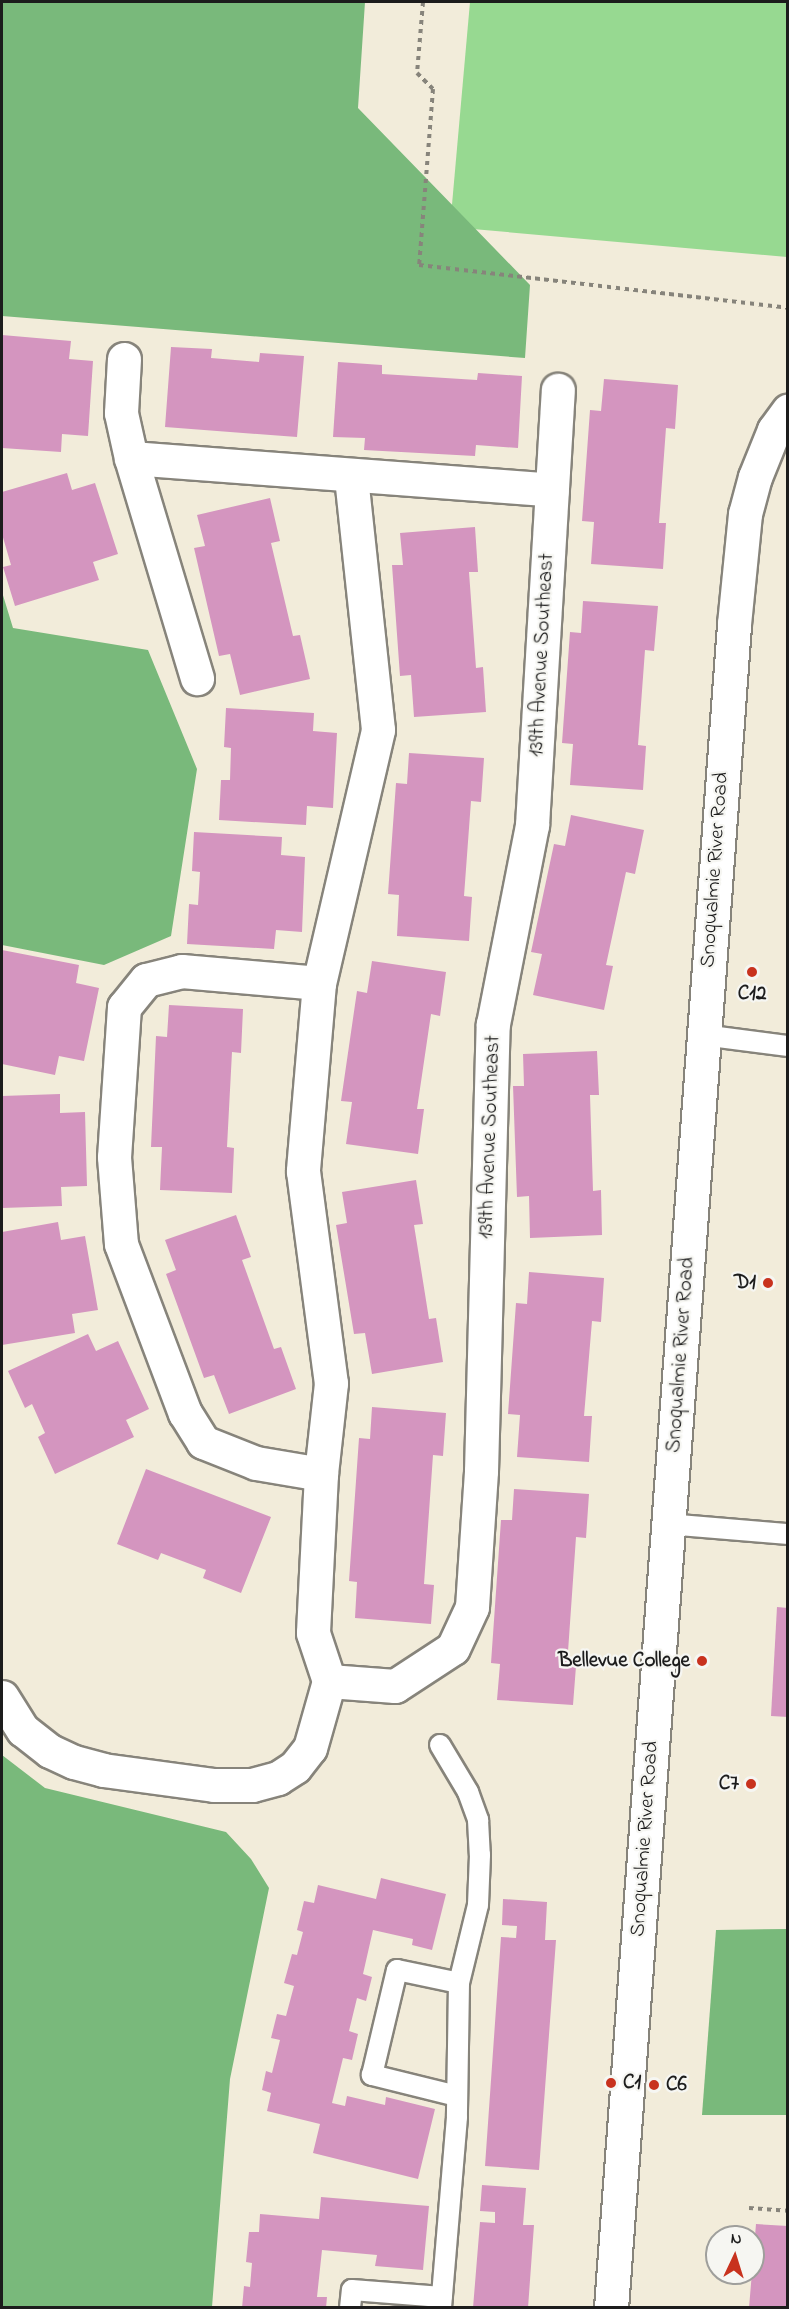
<!DOCTYPE html>
<html>
<head>
<meta charset="utf-8">
<style>
	body { margin:0 }
	#map { position:relative; width:789px; height:2309px; overflow:hidden; background:#f2ecda; font-family:"Indie Flower",sans-serif }
	div>[style] { position:absolute }
	.green>* { inset:0; background:#97d991 }
	.forest>* { inset:0; background:#79b97b }
	.building>* { inset:0; background:#d495bf }
	.path>* { height:4px; margin-top:-2px; transform-origin:0; background:repeating-linear-gradient(90deg,#87847b 0 4.5px,transparent 0 9px) }
	.roads { filter:drop-shadow(2px 0 #87847b) drop-shadow(-2px 0 #87847b) drop-shadow(0 2px #87847b) drop-shadow(0 -2px #87847b) }
	.lane>* { height:20px; margin:-10px; padding:0 10px; transform-origin:10px; border-radius:10px; background:#fff }
	.street>* { height:33px; margin:-16.5px; padding:0 16.5px; transform-origin:16.5px; border-radius:16.5px; background:#fff }
	.dots>* { width:16px; height:16px; translate:-50% -50%; box-sizing:border-box; border:3px solid #f6f6f2; border-radius:50% }
	span { translate:-50% -50%; white-space:nowrap; text-align:center; line-height:1.15; -webkit-text-stroke:4.5px #f6f6f2; paint-order:stroke }
	.street-label { font-size:21px; color:#1c1c1c }
	.poi-label { font-size:21px; color:#1c1c1c; font-weight:700 }
	.right { translate:-100% -50%; text-align:right }
	.left { translate:0 -50%; text-align:left }
	.frame { position:absolute; inset:0; border:3px solid #1c1c1c; pointer-events:none }
	.north { position:absolute; left:705px; top:2225px; width:60px; height:60px; box-sizing:border-box; background:#f6f6f2; border:2px solid #9f9f9c; border-radius:50%; rotate:4deg; font-size:16px; font-weight:700; line-height:24px; text-align:center; color:#1c1c1c }
	.north::after { content:''; display:block; margin:auto; width:21px; height:27px; background:#c8321e; clip-path:polygon(50% 0,100% 100%,50% 72%,0 100%) }
</style>
</head>
<body>
<div id="map">
	<div class="green">
		<i style="clip-path:polygon(470px 2px,787px 2px,787px 257px,450px 227px)"></i>
	</div>
	<div class="forest">
		<i style="clip-path:polygon(2px 2px,365px 2px,358px 108px,530px 285px,525px 358px,2px 316px)"></i>
		<i style="clip-path:polygon(2px 592px,13px 628px,148px 650px,197px 769px,171px 936px,104px 965px,2px 945px)"></i>
		<i style="clip-path:polygon(2px 1755px,45px 1788px,226px 1832px,251px 1859px,269px 1888px,230px 2079px,212px 2307px,2px 2307px)"></i>
		<i style="clip-path:polygon(787px 1929px,787px 2115px,702px 2115px,716px 1930px)"></i>
	</div>
	<div class="building">
		<i style="clip-path:polygon(2px 335px,71px 341px,69px 359px,93px 361px,88px 436px,62px 434px,61px 452px,2px 448px)"></i>
		<i style="clip-path:polygon(171px 347px,212px 349px,211px 358px,259px 362px,260px 353px,304px 356px,297px 437px,165px 427px)"></i>
		<i style="clip-path:polygon(338px 362px,382px 365px,382px 374px,477px 380px,478px 373px,522px 376px,518px 448px,476px 445px,475px 456px,364px 450px,365px 438px,333px 437px)"></i>
		<i style="clip-path:polygon(604px 379px,678px 385px,675px 429px,666px 428px,659px 523px,666px 523px,663px 569px,591px 564px,594px 522px,582px 521px,590px 410px,601px 411px)"></i>
		<i style="clip-path:polygon(67px 473px,72px 490px,95px 483px,118px 554px,93px 562px,99px 580px,15px 606px,3px 567px,11px 565px,2px 534px,2px 492px)"></i>
		<i style="clip-path:polygon(270px 498px,280px 541px,271px 543px,293px 636px,300px 635px,310px 679px,240px 695px,230px 654px,219px 656px,194px 548px,205px 546px,197px 515px)"></i>
		<i style="clip-path:polygon(475px 527px,478px 572px,469px 572px,476px 668px,483px 667px,486px 712px,414px 717px,411px 675px,400px 676px,392px 565px,403px 565px,400px 533px)"></i>
		<i style="clip-path:polygon(583px 601px,658px 606px,654px 651px,645px 650px,638px 745px,646px 746px,643px 790px,570px 785px,573px 744px,562px 743px,570px 632px,581px 633px)"></i>
		<i style="clip-path:polygon(226px 708px,314px 713px,313px 731px,337px 733px,333px 808px,307px 806px,306px 825px,219px 820px,221px 780px,230px 780px,231px 748px,224px 747px)"></i>
		<i style="clip-path:polygon(409px 753px,484px 758px,481px 802px,471px 801px,464px 896px,472px 897px,469px 941px,397px 936px,399px 895px,388px 894px,396px 783px,407px 784px)"></i>
		<i style="clip-path:polygon(571px 815px,644px 830px,635px 874px,626px 872px,606px 965px,613px 966px,604px 1010px,533px 995px,542px 954px,531px 952px,554px 844px,565px 846px)"></i>
		<i style="clip-path:polygon(194px 832px,282px 837px,281px 855px,305px 857px,302px 932px,276px 930px,274px 949px,187px 944px,189px 904px,198px 905px,200px 872px,192px 871px)"></i>
		<i style="clip-path:polygon(2px 950px,79px 965px,76px 983px,99px 988px,84px 1061px,59px 1056px,55px 1075px,2px 1064px)"></i>
		<i style="clip-path:polygon(372px 961px,446px 972px,440px 1016px,431px 1014px,417px 1109px,424px 1109px,418px 1154px,346px 1144px,352px 1102px,341px 1101px,357px 991px,367px 993px)"></i>
		<i style="clip-path:polygon(169px 1005px,243px 1009px,241px 1053px,232px 1052px,227px 1147px,234px 1148px,232px 1193px,160px 1190px,162px 1147px,151px 1147px,156px 1036px,167px 1037px)"></i>
		<i style="clip-path:polygon(597px 1051px,599px 1095px,590px 1095px,593px 1191px,601px 1190px,602px 1235px,530px 1238px,529px 1196px,517px 1197px,513px 1086px,524px 1086px,523px 1054px)"></i>
		<i style="clip-path:polygon(60px 1094px,60px 1113px,85px 1112px,87px 1186px,61px 1187px,62px 1206px,2px 1208px,2px 1096px)"></i>
		<i style="clip-path:polygon(416px 1180px,423px 1224px,414px 1225px,429px 1319px,436px 1318px,443px 1362px,372px 1374px,365px 1333px,354px 1334px,336px 1225px,347px 1223px,342px 1192px)"></i>
		<i style="clip-path:polygon(236px 1215px,251px 1257px,242px 1260px,274px 1349px,281px 1347px,296px 1389px,229px 1414px,214px 1375px,204px 1378px,166px 1274px,176px 1270px,165px 1240px)"></i>
		<i style="clip-path:polygon(58px 1222px,61px 1240px,85px 1236px,98px 1310px,72px 1314px,75px 1333px,2px 1345px,2px 1232px)"></i>
		<i style="clip-path:polygon(529px 1272px,604px 1278px,601px 1322px,592px 1321px,584px 1416px,592px 1416px,589px 1462px,517px 1457px,520px 1415px,508px 1414px,516px 1303px,527px 1304px)"></i>
		<i style="clip-path:polygon(88px 1334px,96px 1351px,118px 1341px,149px 1409px,126px 1420px,134px 1437px,55px 1474px,38px 1437px,45px 1433px,32px 1404px,25px 1408px,8px 1371px)"></i>
		<i style="clip-path:polygon(372px 1407px,446px 1413px,443px 1456px,433px 1455px,424px 1584px,434px 1585px,431px 1624px,355px 1618px,357px 1582px,349px 1581px,359px 1438px,370px 1439px)"></i>
		<i style="clip-path:polygon(146px 1469px,271px 1517px,241px 1593px,203px 1578px,206px 1570px,161px 1553px,158px 1560px,117px 1544px)"></i>
		<i style="clip-path:polygon(514px 1489px,589px 1494px,586px 1538px,576px 1537px,567px 1666px,576px 1666px,573px 1705px,497px 1700px,500px 1664px,491px 1663px,501px 1520px,512px 1520px)"></i>
		<i style="clip-path:polygon(777px 1607px,788px 1608px,788px 1717px,771px 1716px)"></i>
		<i style="clip-path:polygon(381px 1878px,446px 1894px,432px 1950px,412px 1945px,413px 1939px,373px 1930px,363px 1974px,372px 1977px,366px 2001px,357px 1998px,349px 2031px,358px 2034px,352px 2060px,343px 2058px,332px 2103px,345px 2106px,347px 2096px,385px 2105px,386px 2097px,435px 2109px,418px 2179px,313px 2153px,320px 2124px,267px 2111px,271px 2093px,262px 2090px,266px 2071px,272px 2073px,280px 2040px,271px 2038px,277px 2014px,286px 2016px,294px 1986px,284px 1983px,292px 1954px,297px 1955px,303px 1932px,297px 1930px,304px 1901px,314px 1903px,318px 1885px,376px 1899px)"></i>
		<i style="clip-path:polygon(503px 1899px,547px 1902px,545px 1940px,556px 1940px,539px 2170px,485px 2166px,501px 1937px,516px 1938px,517px 1926px,502px 1925px)"></i>
		<i style="clip-path:polygon(482px 2185px,526px 2188px,523px 2225px,534px 2225px,528px 2308px,473px 2308px,480px 2222px,495px 2223px,495px 2212px,480px 2211px)"></i>
		<i style="clip-path:polygon(321px 2197px,429px 2206px,423px 2270px,375px 2266px,377px 2255px,322px 2250px,317px 2297px,327px 2297px,326px 2308px,242px 2308px,244px 2286px,250px 2287px,252px 2263px,246px 2262px,249px 2232px,259px 2232px,260px 2214px,319px 2219px)"></i>
		<i style="clip-path:polygon(756px 2224px,788px 2226px,788px 2308px,749px 2308px)"></i>
	</div>
	<div class="path">
		<i style="left:423px;top:2px;width:71px;rotate:94.8deg"></i>
		<i style="left:417px;top:73px;width:23px;rotate:45deg"></i>
		<i style="left:433px;top:89px;width:177px;rotate:94.5deg"></i>
		<i style="left:419px;top:265px;width:371px;rotate:6.6deg"></i>
		<i style="left:749px;top:2208px;width:39px;rotate:4deg"></i>
	</div>
	<div class="roads">
		<div class="lane">
			<i style="left:703px;top:1035px;width:86px;rotate:7.4deg"></i>
			<i style="left:668px;top:1524px;width:120px;rotate:4.8deg"></i>
			<i style="left:440px;top:1745px;width:55px;rotate:59.2deg"></i>
			<i style="left:468px;top:1792px;width:30px;rotate:70deg"></i>
			<i style="left:478px;top:1820px;width:35px;rotate:87deg"></i>
			<i style="left:480px;top:1855px;width:50px;rotate:92.3deg"></i>
			<i style="left:478px;top:1905px;width:80px;rotate:103.7deg"></i>
			<i style="left:459px;top:1983px;width:134px;rotate:90.9deg"></i>
			<i style="left:457px;top:2117px;width:192px;rotate:94.8deg"></i>
			<i style="left:457px;top:2096px;width:88px;rotate:-166.1deg"></i>
			<i style="left:372px;top:2075px;width:108px;rotate:-76.6deg"></i>
			<i style="left:397px;top:1970px;width:63px;rotate:11.8deg"></i>
			<i style="left:350px;top:2308px;width:18px;rotate:-84deg"></i>
			<i style="left:352px;top:2290px;width:90px;rotate:4.4deg"></i>
		</div>
		<div class="street">
			<i style="left:124px;top:359px;width:54px;rotate:93.2deg"></i>
			<i style="left:121px;top:413px;width:46px;rotate:77.5deg"></i>
			<i style="left:131px;top:458px;width:230px;rotate:73.3deg"></i>
			<i style="left:131px;top:458px;width:422px;rotate:4.3deg"></i>
			<i style="left:351px;top:477px;width:254px;rotate:83.9deg"></i>
			<i style="left:378px;top:730px;width:260px;rotate:103.1deg"></i>
			<i style="left:319px;top:983px;width:189px;rotate:94.9deg"></i>
			<i style="left:303px;top:1171px;width:214px;rotate:82.5deg"></i>
			<i style="left:331px;top:1383px;width:92px;rotate:96.3deg"></i>
			<i style="left:321px;top:1474px;width:159px;rotate:92.9deg"></i>
			<i style="left:313px;top:1633px;width:51px;rotate:71.6deg"></i>
			<i style="left:329px;top:1681px;width:66px;rotate:4.3deg"></i>
			<i style="left:395px;top:1686px;width:69px;rotate:-33.2deg"></i>
			<i style="left:453px;top:1648px;width:45px;rotate:-65.1deg"></i>
			<i style="left:472px;top:1607px;width:136px;rotate:-86.2deg"></i>
			<i style="left:481px;top:1471px;width:447px;rotate:-88.5deg"></i>
			<i style="left:493px;top:1024px;width:203px;rotate:-78.9deg"></i>
			<i style="left:532px;top:825px;width:436px;rotate:-86.6deg"></i>
			<i style="left:319px;top:983px;width:138px;rotate:-175deg"></i>
			<i style="left:182px;top:971px;width:37px;rotate:166deg"></i>
			<i style="left:146px;top:980px;width:35px;rotate:129deg"></i>
			<i style="left:124px;top:1007px;width:150px;rotate:93.8deg"></i>
			<i style="left:114px;top:1157px;width:87px;rotate:85.4deg"></i>
			<i style="left:121px;top:1244px;width:181px;rotate:69.3deg"></i>
			<i style="left:185px;top:1413px;width:34px;rotate:58deg"></i>
			<i style="left:203px;top:1442px;width:57px;rotate:21.6deg"></i>
			<i style="left:256px;top:1463px;width:66px;rotate:9.6deg"></i>
			<i style="left:2px;top:1697px;width:39px;rotate:58deg"></i>
			<i style="left:23px;top:1730px;width:34px;rotate:38deg"></i>
			<i style="left:50px;top:1751px;width:26px;rotate:25deg"></i>
			<i style="left:74px;top:1762px;width:30px;rotate:15deg"></i>
			<i style="left:103px;top:1770px;width:112px;rotate:7.7deg"></i>
			<i style="left:214px;top:1785px;width:38px"></i>
			<i style="left:252px;top:1785px;width:27px;rotate:-15deg"></i>
			<i style="left:278px;top:1778px;width:20px;rotate:-33deg"></i>
			<i style="left:295px;top:1767px;width:24px;rotate:-52deg"></i>
			<i style="left:310px;top:1748px;width:70px;rotate:-74.2deg"></i>
			<i style="left:611px;top:2308px;width:1688px;rotate:-85.82deg"></i>
			<i style="left:734px;top:624px;width:111px;rotate:-84.3deg"></i>
			<i style="left:745px;top:514px;width:38px;rotate:-75deg"></i>
			<i style="left:755px;top:477px;width:51px;rotate:-68deg"></i>
			<i style="left:774px;top:430px;width:24px;rotate:-54deg"></i>
		</div>
	</div>
	<div class="dots">
		<i style="left:752px;top:972px;background:#c8321e"></i>
		<i style="left:768px;top:1283px;background:#c8321e"></i>
		<i style="left:702px;top:1661px;background:#c8321e"></i>
		<i style="left:751px;top:1784px;background:#c8321e"></i>
		<i style="left:611px;top:2083px;background:#c8321e"></i>
		<i style="left:654px;top:2085px;background:#c8321e"></i>
	</div>
	<div class="street-label">
		<span style="left:542px;top:655px;rotate:-87deg">139th Avenue Southeast</span>
		<span style="left:715px;top:870px;rotate:-86deg">Snoqualmie River Road</span>
		<span style="left:490px;top:1137px;rotate:-88deg">139th Avenue Southeast</span>
		<span style="left:681px;top:1355px;rotate:-86deg">Snoqualmie River Road</span>
		<span style="left:645px;top:1839px;rotate:-86deg">Snoqualmie River Road</span>
	</div>
	<div class="poi-label">
		<span style="left:752px;top:994px">C12</span>
		<span class="right" style="left:756px;top:1283px">D1</span>
		<span class="right" style="left:690px;top:1661px">Bellevue College</span>
		<span class="right" style="left:739px;top:1784px">C7</span>
		<span class="left" style="left:623px;top:2083px">C1</span>
		<span class="left" style="left:666px;top:2085px">C6</span>
	</div>
	<div class="frame"></div>
	<div class="north">N</div>
</div>
</body>
</html>
